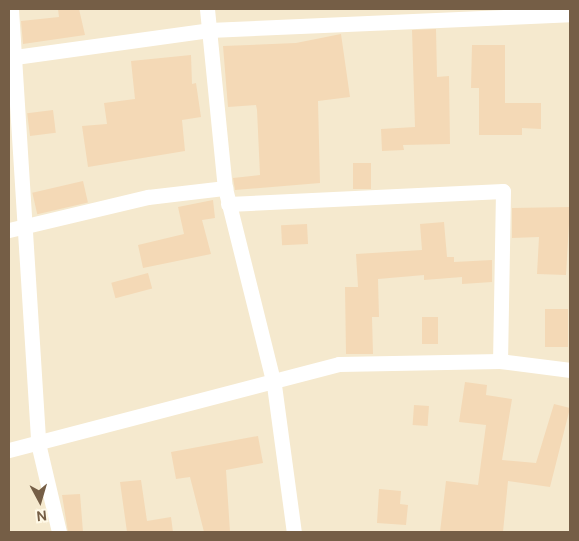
<!DOCTYPE html>
<html>
<head>
<meta charset="utf-8">
<style>
	body { margin:0 }
	#map { position:relative; width:579px; height:541px; overflow:hidden; background:#fdf7e0; font-family:"DM Sans",sans-serif }
	div>[style] { position:absolute }
	.residential>* { inset:0; background:#f5e9ce; transform-origin:0 0 }
	.building>* { inset:0; background:#f4d9b6; transform-origin:0 0 }
	.street>* { height:15px; margin:-7.5px; padding:0 7.5px; transform-origin:7.5px; border-radius:7.5px; background:#fff }
	span { translate:-50% -50%; white-space:nowrap; text-align:center; line-height:1.15; -webkit-text-stroke:4.5px #fff9e7; paint-order:stroke }
	.frame { position:absolute; inset:0; border:10px solid #755e46; pointer-events:none }
	.north { position:absolute; left:15px; top:476px; width:50px; height:50px; -webkit-text-stroke:4px #fff9e7; paint-order:stroke; rotate:174deg; font-size:14px; font-weight:700; line-height:20px; text-align:center; color:#755e46 }
	.north::after { content:''; display:block; margin:auto; width:18px; height:22px; background:#755e46; clip-path:polygon(50% 0,100% 100%,50% 72%,0 100%) }
</style>
</head>
<body>
<div id="map">
	<div class="residential">
		<i style="left:9px;top:9px;width:561px;height:523px"></i>
	</div>
	<div class="building">
		<i style="clip-path:polygon(58px 9px,79px 9px,85px 35px,23px 44px,21px 21px,59px 17px)"></i>
		<i style="clip-path:polygon(436px 29px,437px 77px,449px 76px,450px 144px,403px 145px,404px 150px,382px 151px,381px 129px,415px 127px,412px 30px)"></i>
		<i style="clip-path:polygon(341px 34px,350px 97px,318px 101px,320px 183px,235px 190px,233px 178px,260px 175px,257px 110px,256px 105px,228px 107px,223px 46px,296px 43px)"></i>
		<i style="clip-path:polygon(472px 45px,505px 45px,505px 103px,541px 103px,541px 129px,522px 128px,522px 135px,479px 135px,479px 88px,471px 88px)"></i>
		<i style="clip-path:polygon(191px 55px,192px 84px,196px 83px,201px 117px,182px 120px,185px 151px,88px 167px,82px 126px,107px 124px,104px 103px,135px 99px,131px 61px)"></i>
		<i style="left:53px;top:110px;width:23px;height:26px;rotate:83deg"></i>
		<i style="left:353px;top:163px;width:18px;height:26px"></i>
		<i style="left:83px;top:181px;width:22px;height:52px;rotate:77deg"></i>
		<i style="clip-path:polygon(213px 200px,215px 218px,202px 220px,211px 254px,143px 268px,138px 245px,184px 234px,178px 207px)"></i>
		<i style="clip-path:polygon(570px 207px,566px 275px,537px 274px,539px 237px,512px 238px,512px 208px)"></i>
		<i style="clip-path:polygon(444px 222px,447px 257px,454px 257px,454px 262px,492px 260px,492px 282px,462px 284px,462px 277px,424px 280px,424px 275px,378px 279px,379px 317px,372px 317px,373px 354px,346px 354px,345px 287px,358px 287px,356px 254px,422px 250px,420px 224px)"></i>
		<i style="left:307px;top:224px;width:20px;height:26px;rotate:87deg"></i>
		<i style="left:148px;top:273px;width:16px;height:38px;rotate:75deg"></i>
		<i style="left:545px;top:309px;width:23px;height:38px"></i>
		<i style="left:422px;top:317px;width:16px;height:27px"></i>
		<i style="clip-path:polygon(465px 382px,487px 385px,486px 395px,512px 399px,502px 460px,536px 463px,554px 404px,570px 408px,550px 487px,508px 481px,503px 532px,440px 532px,446px 481px,478px 485px,486px 425px,459px 422px)"></i>
		<i style="left:414px;top:405px;width:15px;height:20px;rotate:4deg"></i>
		<i style="clip-path:polygon(258px 436px,263px 463px,226px 470px,230px 532px,204px 532px,190px 477px,176px 479px,171px 452px)"></i>
		<i style="clip-path:polygon(141px 480px,147px 521px,171px 517px,173px 532px,127px 532px,120px 482px)"></i>
		<i style="clip-path:polygon(379px 489px,401px 491px,400px 504px,408px 505px,406px 525px,377px 523px)"></i>
		<i style="clip-path:polygon(80px 494px,83px 532px,68px 532px,62px 495px)"></i>
	</div>
	<div class="street">
		<i style="left:11px;top:9px;width:435px;rotate:86.4deg"></i>
		<i style="left:38px;top:443px;width:91px;rotate:76.7deg"></i>
		<i style="left:207px;top:9px;width:180px;rotate:84.3deg"></i>
		<i style="left:225px;top:188px;width:203px;rotate:76deg"></i>
		<i style="left:274px;top:385px;width:148px;rotate:82.3deg"></i>
		<i style="left:15px;top:57px;width:196px;rotate:-7.9deg"></i>
		<i style="left:209px;top:30px;width:361px;rotate:-2.5deg"></i>
		<i style="left:228px;top:204px;width:275px;rotate:-2.7deg"></i>
		<i style="left:503px;top:191px;width:170px;rotate:91deg"></i>
		<i style="left:9px;top:230px;width:143px;rotate:-13.4deg"></i>
		<i style="left:148px;top:197px;width:78px;rotate:-6.7deg"></i>
		<i style="left:9px;top:450px;width:341px;rotate:-14.6deg"></i>
		<i style="left:339px;top:364px;width:161px;rotate:-1.1deg"></i>
		<i style="left:500px;top:361px;width:71px;rotate:7.3deg"></i>
	</div>
	<div class="frame"></div>
	<div class="north">N</div>
</div>
</body>
</html>
